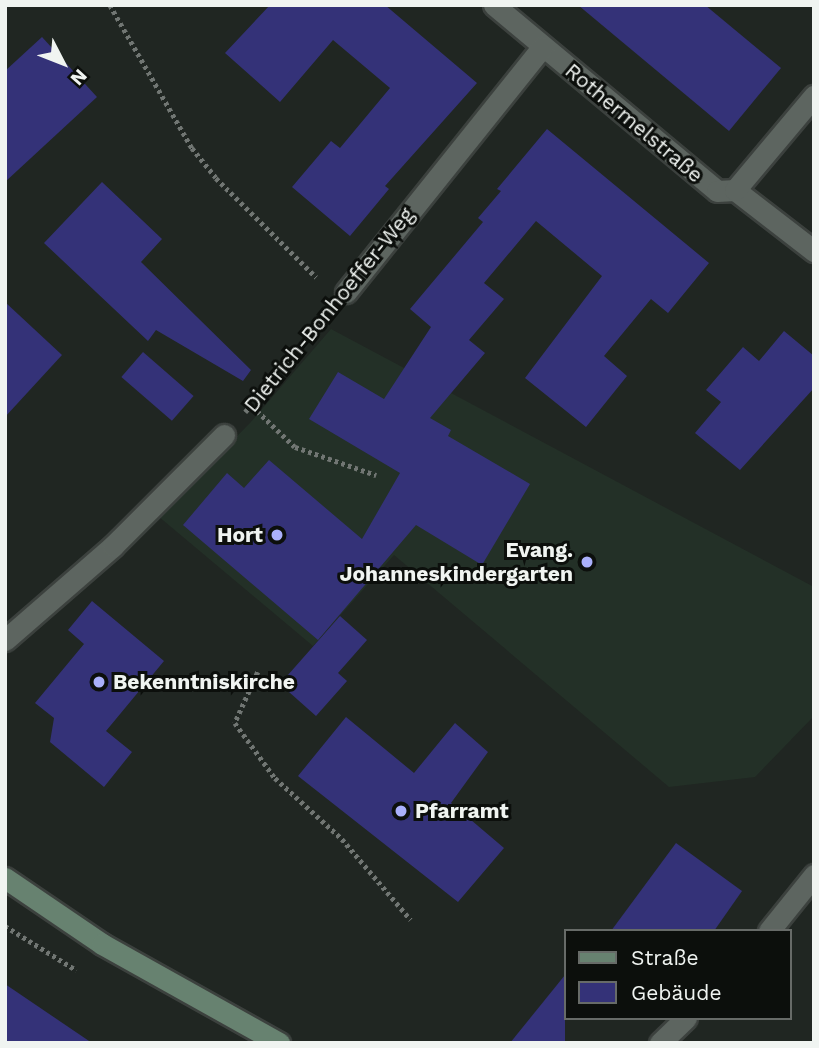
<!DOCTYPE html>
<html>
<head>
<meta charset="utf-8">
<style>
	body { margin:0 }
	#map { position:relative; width:819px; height:1048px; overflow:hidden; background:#202622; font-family:"Work Sans",sans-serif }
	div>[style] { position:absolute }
	.built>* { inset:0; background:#233027 }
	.building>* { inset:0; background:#343278; transform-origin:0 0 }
	.path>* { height:4.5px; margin-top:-2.25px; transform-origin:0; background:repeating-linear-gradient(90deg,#717673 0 3.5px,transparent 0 7px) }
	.roads { filter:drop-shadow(2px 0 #3c413e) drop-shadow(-2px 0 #3c413e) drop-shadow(0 2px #3c413e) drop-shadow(0 -2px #3c413e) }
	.street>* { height:21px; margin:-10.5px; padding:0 10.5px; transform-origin:10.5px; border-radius:10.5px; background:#5d6560 }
	.secondary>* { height:21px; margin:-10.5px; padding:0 10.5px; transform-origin:10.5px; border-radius:10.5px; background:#678270 }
	.dots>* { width:19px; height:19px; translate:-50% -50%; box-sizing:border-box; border:4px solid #0c0f0c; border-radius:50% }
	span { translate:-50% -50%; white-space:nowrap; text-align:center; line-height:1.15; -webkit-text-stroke:6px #0c0f0c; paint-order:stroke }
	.street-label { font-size:21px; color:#f0f4f1 }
	.poi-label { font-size:21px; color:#f0f4f1; font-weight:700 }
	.right { translate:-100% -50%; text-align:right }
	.left { translate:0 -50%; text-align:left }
	.frame { position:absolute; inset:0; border:7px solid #f0f4f1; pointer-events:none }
	.legend { position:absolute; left:564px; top:929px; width:228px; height:91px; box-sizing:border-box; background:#0c0f0c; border:2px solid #676b68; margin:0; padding:9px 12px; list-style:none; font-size:21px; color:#f0f4f1 }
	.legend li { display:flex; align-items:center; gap:14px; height:35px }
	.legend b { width:35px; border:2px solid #676b68 }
	.north { position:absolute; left:28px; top:28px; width:70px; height:70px; -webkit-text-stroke:5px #0c0f0c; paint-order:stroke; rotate:132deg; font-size:19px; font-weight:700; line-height:28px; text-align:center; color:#f0f4f1 }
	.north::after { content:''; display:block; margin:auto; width:24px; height:32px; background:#f0f4f1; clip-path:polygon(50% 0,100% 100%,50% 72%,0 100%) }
</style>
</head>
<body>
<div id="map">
	<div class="built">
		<i style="clip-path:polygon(331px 329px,814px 587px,814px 716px,755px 777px,669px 787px,394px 555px,313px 646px,158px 516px,250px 423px)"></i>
	</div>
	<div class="building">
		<i style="clip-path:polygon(270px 5px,385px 5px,477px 83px,385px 186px,389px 189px,350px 236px,292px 187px,331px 141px,340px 148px,390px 88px,333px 40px,280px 102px,225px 53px)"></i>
		<i style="clip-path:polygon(578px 5px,705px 5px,781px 68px,729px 131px)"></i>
		<i style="clip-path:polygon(42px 37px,97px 97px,5px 182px,5px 71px)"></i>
		<i style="clip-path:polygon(547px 129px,709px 263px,668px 313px,651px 299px,604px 356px,627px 376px,586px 427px,525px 378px,602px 276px,536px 221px,484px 283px,504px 299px,469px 340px,485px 353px,430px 418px,451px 430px,448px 436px,530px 484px,482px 565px,416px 525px,318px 640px,183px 525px,227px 473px,244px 488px,269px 460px,362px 539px,400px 473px,309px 419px,338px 372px,384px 399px,431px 327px,410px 309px,483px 222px,478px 218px,501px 191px,497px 189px)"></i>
		<i style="clip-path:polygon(102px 182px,162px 239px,141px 262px,251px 370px,243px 381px,156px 330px,148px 341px,44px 243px)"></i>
		<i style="clip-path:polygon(5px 302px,62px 355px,5px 417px)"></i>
		<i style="clip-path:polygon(784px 331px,814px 356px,814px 388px,740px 470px,695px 433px,721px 402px,706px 390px,743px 347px,759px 361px)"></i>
		<i style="left:143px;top:352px;width:67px;height:33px;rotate:41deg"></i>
		<i style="clip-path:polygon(92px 601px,164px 661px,106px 731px,132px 752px,104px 787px,50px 742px,54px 718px,35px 703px,84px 644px,68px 630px)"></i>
		<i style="clip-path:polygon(340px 616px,367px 640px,338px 673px,347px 681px,316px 716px,280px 684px)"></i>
		<i style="clip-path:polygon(346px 717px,414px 773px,455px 723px,488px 752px,451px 803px,504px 848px,458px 902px,298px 776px)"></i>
		<i style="clip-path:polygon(676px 843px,742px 891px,714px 931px,611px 931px)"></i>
		<i style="clip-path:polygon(565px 975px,565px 1043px,510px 1043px)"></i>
		<i style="clip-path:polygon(5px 984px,92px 1043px,5px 1043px)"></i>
	</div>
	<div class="path">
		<i style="left:110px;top:5px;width:165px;rotate:60.2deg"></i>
		<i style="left:192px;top:148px;width:38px;rotate:51deg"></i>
		<i style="left:216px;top:178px;width:141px;rotate:44.7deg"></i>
		<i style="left:252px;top:406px;width:59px;rotate:43.6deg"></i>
		<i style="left:295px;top:447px;width:86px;rotate:19.1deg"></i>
		<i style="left:245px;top:412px;width:123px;rotate:-49.6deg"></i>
		<i style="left:258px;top:672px;width:56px;rotate:114.3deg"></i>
		<i style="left:235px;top:723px;width:68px;rotate:54deg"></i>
		<i style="left:275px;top:778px;width:91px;rotate:42.3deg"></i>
		<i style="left:342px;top:839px;width:106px;rotate:49.6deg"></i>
		<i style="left:5px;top:926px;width:84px;rotate:31.8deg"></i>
	</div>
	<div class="roads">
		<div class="street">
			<i style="left:494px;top:5px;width:290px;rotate:39.8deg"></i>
			<i style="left:717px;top:191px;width:18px;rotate:-3deg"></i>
			<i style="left:735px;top:190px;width:100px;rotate:37.7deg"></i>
			<i style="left:735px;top:190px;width:123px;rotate:-50deg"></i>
			<i style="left:346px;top:292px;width:314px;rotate:-51.3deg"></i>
			<i style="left:5px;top:640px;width:143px;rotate:-41deg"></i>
			<i style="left:113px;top:546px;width:157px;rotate:-45deg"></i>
			<i style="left:769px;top:931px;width:72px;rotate:-51.2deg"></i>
			<i style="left:660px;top:1043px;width:36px;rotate:-44deg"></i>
		</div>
		<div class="secondary">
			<i style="left:5px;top:878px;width:117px;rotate:34.2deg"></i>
			<i style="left:102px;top:944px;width:203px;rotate:29.2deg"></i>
		</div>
	</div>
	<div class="dots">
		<i style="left:277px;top:535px;background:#aab0fb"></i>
		<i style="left:587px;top:562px;background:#aab0fb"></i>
		<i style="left:99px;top:682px;background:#aab0fb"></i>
		<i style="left:401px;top:811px;background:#aab0fb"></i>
	</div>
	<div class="street-label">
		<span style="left:634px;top:123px;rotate:40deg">Rothermelstraße</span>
		<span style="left:329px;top:310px;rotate:-51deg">Dietrich-Bonhoeffer-Weg</span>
	</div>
	<div class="poi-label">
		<span class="right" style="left:263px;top:535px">Hort</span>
		<span class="right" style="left:573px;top:562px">Evang.<br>Johanneskindergarten</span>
		<span class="left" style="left:113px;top:682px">Bekenntniskirche</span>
		<span class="left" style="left:415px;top:811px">Pfarramt</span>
	</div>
	<div class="frame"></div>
	<ul class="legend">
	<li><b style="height:9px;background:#678270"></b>Straße</li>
	<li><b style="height:19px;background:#343278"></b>Gebäude</li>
	</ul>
	<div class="north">N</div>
</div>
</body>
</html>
